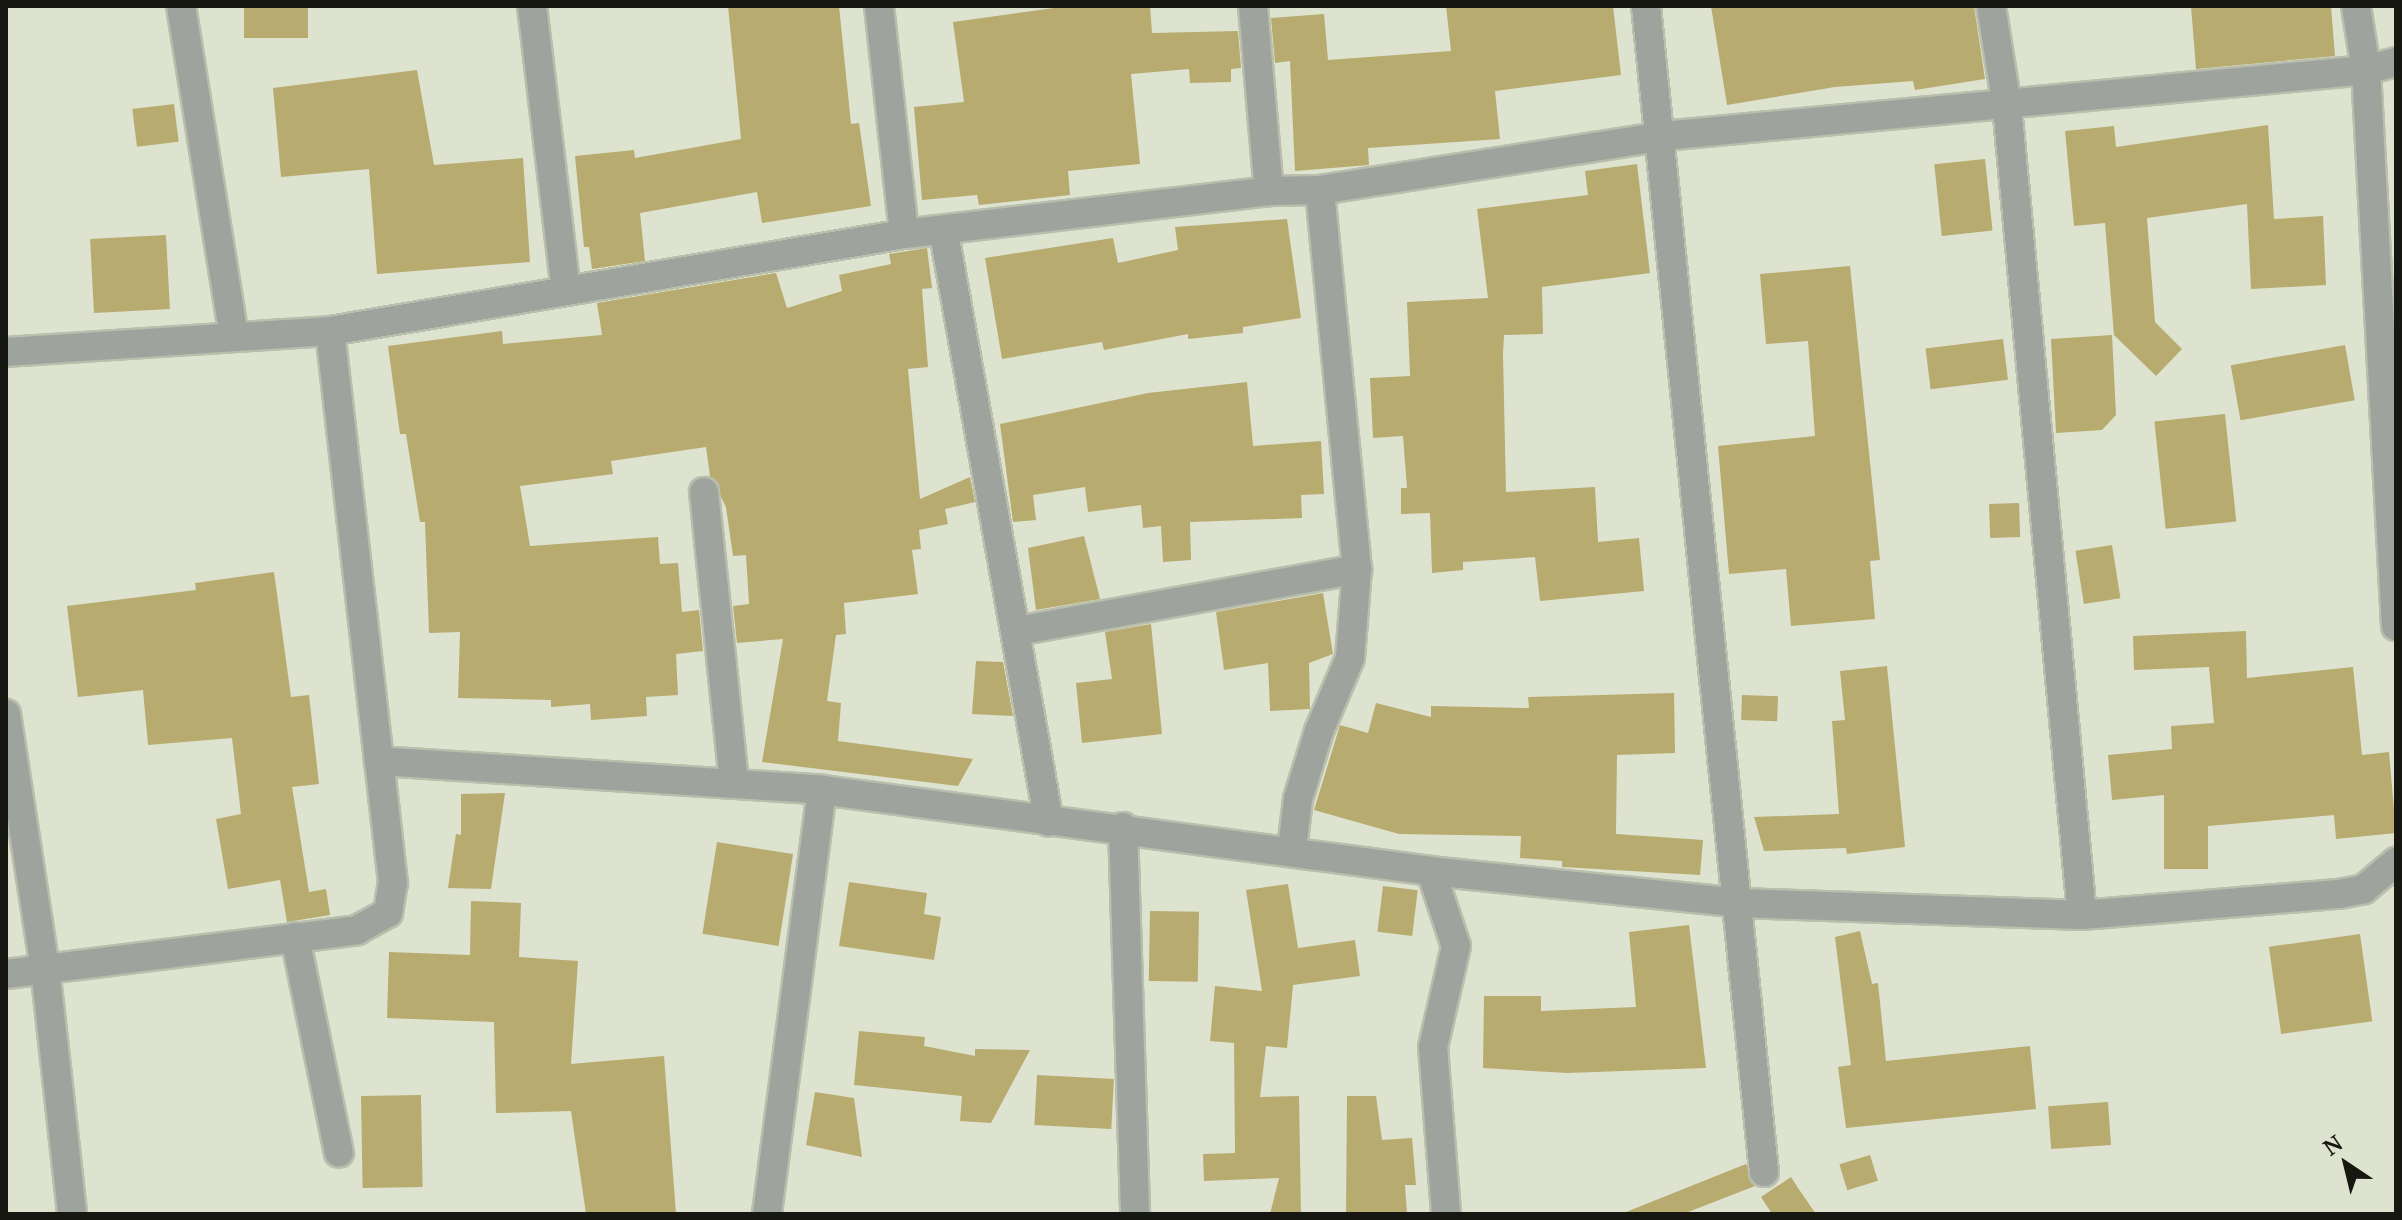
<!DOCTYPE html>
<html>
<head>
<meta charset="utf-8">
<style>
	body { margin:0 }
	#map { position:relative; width:2402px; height:1220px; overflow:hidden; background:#dde3cf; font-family:"Noto Serif",serif }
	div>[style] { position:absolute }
	.building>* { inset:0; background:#b8ab6f; transform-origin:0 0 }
	.roads { filter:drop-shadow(2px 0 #b9bead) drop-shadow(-2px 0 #b9bead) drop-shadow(0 2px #b9bead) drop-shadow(0 -2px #b9bead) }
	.street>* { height:28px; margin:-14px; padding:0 14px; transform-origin:14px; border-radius:14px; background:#9ea49d }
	span { translate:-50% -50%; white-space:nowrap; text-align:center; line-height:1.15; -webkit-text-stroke:8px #dde3cf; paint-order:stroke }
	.frame { position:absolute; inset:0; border:8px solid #151710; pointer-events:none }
	.north { position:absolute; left:2306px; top:1124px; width:80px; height:80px; -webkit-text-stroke:6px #dde3cf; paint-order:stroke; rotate:325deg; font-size:22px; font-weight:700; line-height:32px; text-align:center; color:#151710 }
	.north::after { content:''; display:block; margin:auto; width:28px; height:36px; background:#151710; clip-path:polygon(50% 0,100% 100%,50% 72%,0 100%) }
</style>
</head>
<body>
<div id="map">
	<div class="building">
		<i style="left:244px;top:6px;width:64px;height:32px"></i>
		<i style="clip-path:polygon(728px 6px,839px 6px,851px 124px,859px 123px,871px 206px,762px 223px,757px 192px,640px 213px,645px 261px,592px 269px,589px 247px,584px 247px,575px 156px,634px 150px,635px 158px,741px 139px)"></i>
		<i style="clip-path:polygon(1068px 6px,1150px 6px,1152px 33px,1238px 31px,1241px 68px,1231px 69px,1231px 82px,1190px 83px,1189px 69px,1131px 74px,1140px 164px,1068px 171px,1070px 195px,979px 205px,977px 195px,922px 200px,914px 107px,964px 102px,953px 22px)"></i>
		<i style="clip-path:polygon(1446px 6px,1613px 6px,1621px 75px,1495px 91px,1500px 139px,1368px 148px,1369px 165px,1295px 171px,1290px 61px,1275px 63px,1271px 18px,1324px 14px,1328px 60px,1451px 51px)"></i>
		<i style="clip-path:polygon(1711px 6px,1974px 6px,1985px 79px,1915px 90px,1913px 81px,1835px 87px,1727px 105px)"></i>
		<i style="clip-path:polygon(2191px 6px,2331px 6px,2335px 56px,2196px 69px)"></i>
		<i style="clip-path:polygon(417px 70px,434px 165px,523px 158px,530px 262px,377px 274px,369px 169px,281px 177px,273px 88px)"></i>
		<i style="left:174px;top:104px;width:38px;height:42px;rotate:83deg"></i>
		<i style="clip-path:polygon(2268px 125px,2274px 219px,2323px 216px,2326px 285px,2251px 289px,2247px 204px,2147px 218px,2155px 322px,2182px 349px,2156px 376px,2114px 335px,2105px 223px,2074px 226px,2065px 131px,2114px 126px,2116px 147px)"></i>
		<i style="left:1985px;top:159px;width:72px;height:51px;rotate:84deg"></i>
		<i style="clip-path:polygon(1637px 164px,1650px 273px,1542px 287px,1543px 334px,1504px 335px,1503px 354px,1506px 492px,1595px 487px,1598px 542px,1639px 538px,1644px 591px,1540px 601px,1535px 557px,1463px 562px,1463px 570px,1432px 573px,1430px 513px,1401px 514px,1401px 488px,1407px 488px,1403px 436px,1373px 438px,1370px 378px,1410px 376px,1407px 302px,1488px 298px,1477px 209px,1588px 195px,1585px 171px)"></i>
		<i style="clip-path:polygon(1287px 219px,1301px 318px,1243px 327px,1243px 333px,1188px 339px,1188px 334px,1104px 350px,1102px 342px,1002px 359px,985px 258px,1113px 238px,1118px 263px,1178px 250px,1175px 227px)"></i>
		<i style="left:166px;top:235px;width:74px;height:76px;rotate:87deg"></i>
		<i style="clip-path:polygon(927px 248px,932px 288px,922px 289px,928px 367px,908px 369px,920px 499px,970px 477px,975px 502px,945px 509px,948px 524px,919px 530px,921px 549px,912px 550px,918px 594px,844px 603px,846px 634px,836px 635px,827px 701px,841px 703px,838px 741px,973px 759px,958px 786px,762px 762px,783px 639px,737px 643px,733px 606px,749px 604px,746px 555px,733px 556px,726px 507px,710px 476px,706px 447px,611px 461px,613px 474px,520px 486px,530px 546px,658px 537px,660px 564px,678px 563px,682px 612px,699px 610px,703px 651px,676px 654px,678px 695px,646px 697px,647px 716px,591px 720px,590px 704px,551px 707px,551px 700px,458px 698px,460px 632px,429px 633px,425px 522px,420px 522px,406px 434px,400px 434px,388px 346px,502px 331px,503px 344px,602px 335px,597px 303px,776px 273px,787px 308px,842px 291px,839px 275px,891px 264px,889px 254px)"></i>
		<i style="clip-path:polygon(1850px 266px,1880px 560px,1870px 561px,1875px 619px,1791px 626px,1786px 569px,1729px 574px,1718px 446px,1815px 436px,1808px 341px,1766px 344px,1760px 274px)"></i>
		<i style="clip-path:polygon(2112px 335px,2116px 415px,2102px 430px,2056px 433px,2051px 339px)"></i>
		<i style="left:2003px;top:339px;width:41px;height:78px;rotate:83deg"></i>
		<i style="left:2345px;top:345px;width:56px;height:116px;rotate:80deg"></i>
		<i style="clip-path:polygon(1247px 382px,1253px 446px,1321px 441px,1324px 494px,1301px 495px,1302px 518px,1190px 522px,1191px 560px,1163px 562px,1161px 526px,1143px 528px,1141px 505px,1088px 512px,1085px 487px,1033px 495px,1036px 520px,1013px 522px,1000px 424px,1148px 393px)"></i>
		<i style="left:2225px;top:414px;width:108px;height:71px;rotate:84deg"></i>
		<i style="left:2019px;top:503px;width:34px;height:30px;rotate:88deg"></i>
		<i style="clip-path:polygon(1084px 536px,1100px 599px,1036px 610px,1028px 548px)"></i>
		<i style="left:2112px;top:545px;width:54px;height:37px;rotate:81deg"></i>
		<i style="clip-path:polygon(274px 572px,291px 697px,309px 695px,319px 784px,292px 787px,309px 892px,326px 889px,330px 915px,287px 922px,280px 880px,228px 889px,216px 819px,241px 814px,232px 738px,148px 745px,143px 690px,78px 697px,67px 606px,196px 590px,195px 583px)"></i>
		<i style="clip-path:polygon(1323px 593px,1333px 654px,1309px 663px,1310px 709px,1270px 711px,1268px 663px,1224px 670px,1216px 612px)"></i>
		<i style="clip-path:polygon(1151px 624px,1162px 734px,1082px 743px,1076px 683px,1112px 679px,1105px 632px)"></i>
		<i style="clip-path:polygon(2246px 631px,2247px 678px,2353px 667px,2362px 755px,2389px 752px,2396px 833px,2336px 839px,2334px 815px,2208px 826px,2208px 869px,2164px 869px,2164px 795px,2112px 800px,2108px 755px,2172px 749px,2171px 726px,2214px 723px,2209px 667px,2134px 670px,2133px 636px)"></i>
		<i style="clip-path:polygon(976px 661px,1003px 662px,1013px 716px,972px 714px)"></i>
		<i style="clip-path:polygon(1887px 666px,1905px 847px,1847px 854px,1846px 848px,1764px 851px,1754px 817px,1839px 814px,1832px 721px,1845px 720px,1840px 671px)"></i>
		<i style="clip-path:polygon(1674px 693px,1675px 753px,1617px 755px,1616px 834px,1703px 840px,1700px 875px,1562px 867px,1562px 861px,1520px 858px,1521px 836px,1399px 834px,1314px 810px,1340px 725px,1368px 733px,1376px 703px,1431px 717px,1431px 706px,1529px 708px,1528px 697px)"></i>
		<i style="left:1742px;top:695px;width:36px;height:25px;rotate:2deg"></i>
		<i style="clip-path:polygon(505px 793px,491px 889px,448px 888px,456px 834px,461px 835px,461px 794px)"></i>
		<i style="left:717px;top:842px;width:77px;height:93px;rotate:9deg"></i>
		<i style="clip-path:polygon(849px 882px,927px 893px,924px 914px,941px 917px,934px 960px,839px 946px)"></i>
		<i style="clip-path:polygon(1288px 884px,1298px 948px,1355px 940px,1360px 976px,1293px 985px,1287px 1048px,1266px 1046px,1260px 1097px,1299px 1096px,1301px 1214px,1270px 1214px,1279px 1178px,1204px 1181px,1203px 1154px,1235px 1153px,1234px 1043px,1210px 1041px,1215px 986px,1262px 991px,1246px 890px)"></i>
		<i style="left:1383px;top:886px;width:35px;height:46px;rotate:7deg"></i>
		<i style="clip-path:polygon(471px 901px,521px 903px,519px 957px,578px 961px,571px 1064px,664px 1056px,676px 1214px,586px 1214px,571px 1111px,496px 1113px,494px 1022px,387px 1018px,389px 952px,470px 955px)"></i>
		<i style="left:1150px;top:911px;width:49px;height:70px;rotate:1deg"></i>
		<i style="clip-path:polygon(1689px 925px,1706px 1068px,1567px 1073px,1483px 1068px,1484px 996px,1541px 996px,1541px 1011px,1636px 1007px,1629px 932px)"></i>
		<i style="clip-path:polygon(1860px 931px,1872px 984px,1878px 983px,1886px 1061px,2030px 1046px,2036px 1109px,1846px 1128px,1838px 1067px,1851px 1065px,1835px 937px)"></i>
		<i style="left:2360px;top:934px;width:88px;height:92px;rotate:82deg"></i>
		<i style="clip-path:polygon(859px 1031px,925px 1037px,924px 1046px,975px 1056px,975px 1049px,1030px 1050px,991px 1123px,960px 1121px,962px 1096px,854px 1085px)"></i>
		<i style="left:1037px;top:1075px;width:77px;height:50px;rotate:3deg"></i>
		<i style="clip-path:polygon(815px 1092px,854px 1098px,862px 1157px,806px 1145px)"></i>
		<i style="left:421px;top:1095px;width:92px;height:60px;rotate:89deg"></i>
		<i style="clip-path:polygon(1347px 1096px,1376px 1096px,1382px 1140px,1412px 1138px,1416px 1185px,1405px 1185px,1407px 1214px,1346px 1214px)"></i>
		<i style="left:2108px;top:1102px;width:43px;height:60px;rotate:86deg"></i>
		<i style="left:1870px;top:1155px;width:27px;height:32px;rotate:73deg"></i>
		<i style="clip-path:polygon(1746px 1164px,1755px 1186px,1683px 1214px,1621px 1214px)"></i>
		<i style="clip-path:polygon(1791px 1177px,1798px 1188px,1816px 1214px,1772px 1214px,1761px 1197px)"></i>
	</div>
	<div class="roads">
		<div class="street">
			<i style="left:181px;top:6px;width:334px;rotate:80.9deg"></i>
			<i style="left:532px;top:6px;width:286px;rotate:83.2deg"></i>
			<i style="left:879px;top:6px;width:229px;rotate:83.7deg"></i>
			<i style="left:1253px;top:6px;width:186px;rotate:85.1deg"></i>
			<i style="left:1646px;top:6px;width:1172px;rotate:84.22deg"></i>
			<i style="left:1991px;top:6px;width:101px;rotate:80.9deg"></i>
			<i style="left:2007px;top:106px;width:812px;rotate:84.7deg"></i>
			<i style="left:2356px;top:6px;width:65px;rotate:81.1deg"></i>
			<i style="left:2366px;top:70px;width:557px;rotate:86.91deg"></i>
			<i style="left:944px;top:233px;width:598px;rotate:79.89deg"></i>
			<i style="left:330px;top:331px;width:433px;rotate:83.5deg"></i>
			<i style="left:379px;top:761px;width:444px;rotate:3.7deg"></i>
			<i style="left:822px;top:790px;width:428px;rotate:97.4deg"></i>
			<i style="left:6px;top:352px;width:325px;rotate:-3.7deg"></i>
			<i style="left:330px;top:331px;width:582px;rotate:-9.59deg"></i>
			<i style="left:904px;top:234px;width:368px;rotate:-6.7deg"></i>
			<i style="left:1269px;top:191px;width:51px;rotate:-1.1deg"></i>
			<i style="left:1320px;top:190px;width:347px;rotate:-8.9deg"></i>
			<i style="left:1663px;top:136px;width:706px;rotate:-5.36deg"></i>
			<i style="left:2366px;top:70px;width:31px;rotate:-15deg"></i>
			<i style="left:704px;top:492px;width:291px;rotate:84.1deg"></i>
			<i style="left:1017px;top:631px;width:346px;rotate:-10.3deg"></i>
			<i style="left:6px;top:714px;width:257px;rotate:81.3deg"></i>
			<i style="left:45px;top:968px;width:247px;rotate:83.7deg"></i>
			<i style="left:822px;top:790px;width:614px;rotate:7.58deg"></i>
			<i style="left:1431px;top:871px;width:79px;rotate:71.6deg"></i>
			<i style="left:1456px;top:946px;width:104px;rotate:102.8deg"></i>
			<i style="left:1433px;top:1047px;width:168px;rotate:85.5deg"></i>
			<i style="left:1123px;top:827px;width:387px;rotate:88.2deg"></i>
			<i style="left:1292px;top:849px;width:50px;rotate:-83.2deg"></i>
			<i style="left:1298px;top:799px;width:71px;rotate:-72.8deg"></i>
			<i style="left:1319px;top:731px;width:79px;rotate:-67deg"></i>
			<i style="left:1350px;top:658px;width:89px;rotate:-85.5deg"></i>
			<i style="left:1357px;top:569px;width:381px;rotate:-95.6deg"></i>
			<i style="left:1431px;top:871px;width:311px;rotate:5.9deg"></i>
			<i style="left:1740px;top:903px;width:342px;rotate:2deg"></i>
			<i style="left:2082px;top:915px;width:258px;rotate:-4.7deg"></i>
			<i style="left:2339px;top:894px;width:25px;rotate:-11deg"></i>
			<i style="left:2364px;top:889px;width:42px;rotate:-40.2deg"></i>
			<i style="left:295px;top:937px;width:220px;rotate:78.5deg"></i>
			<i style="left:6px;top:974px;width:354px;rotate:-7.1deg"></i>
			<i style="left:357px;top:930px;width:35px;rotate:-29deg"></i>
			<i style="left:388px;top:913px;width:30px;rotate:-81deg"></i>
			<i style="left:393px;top:883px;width:123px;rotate:-96.5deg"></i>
		</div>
	</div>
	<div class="frame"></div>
	<div class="north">N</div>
</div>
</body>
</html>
